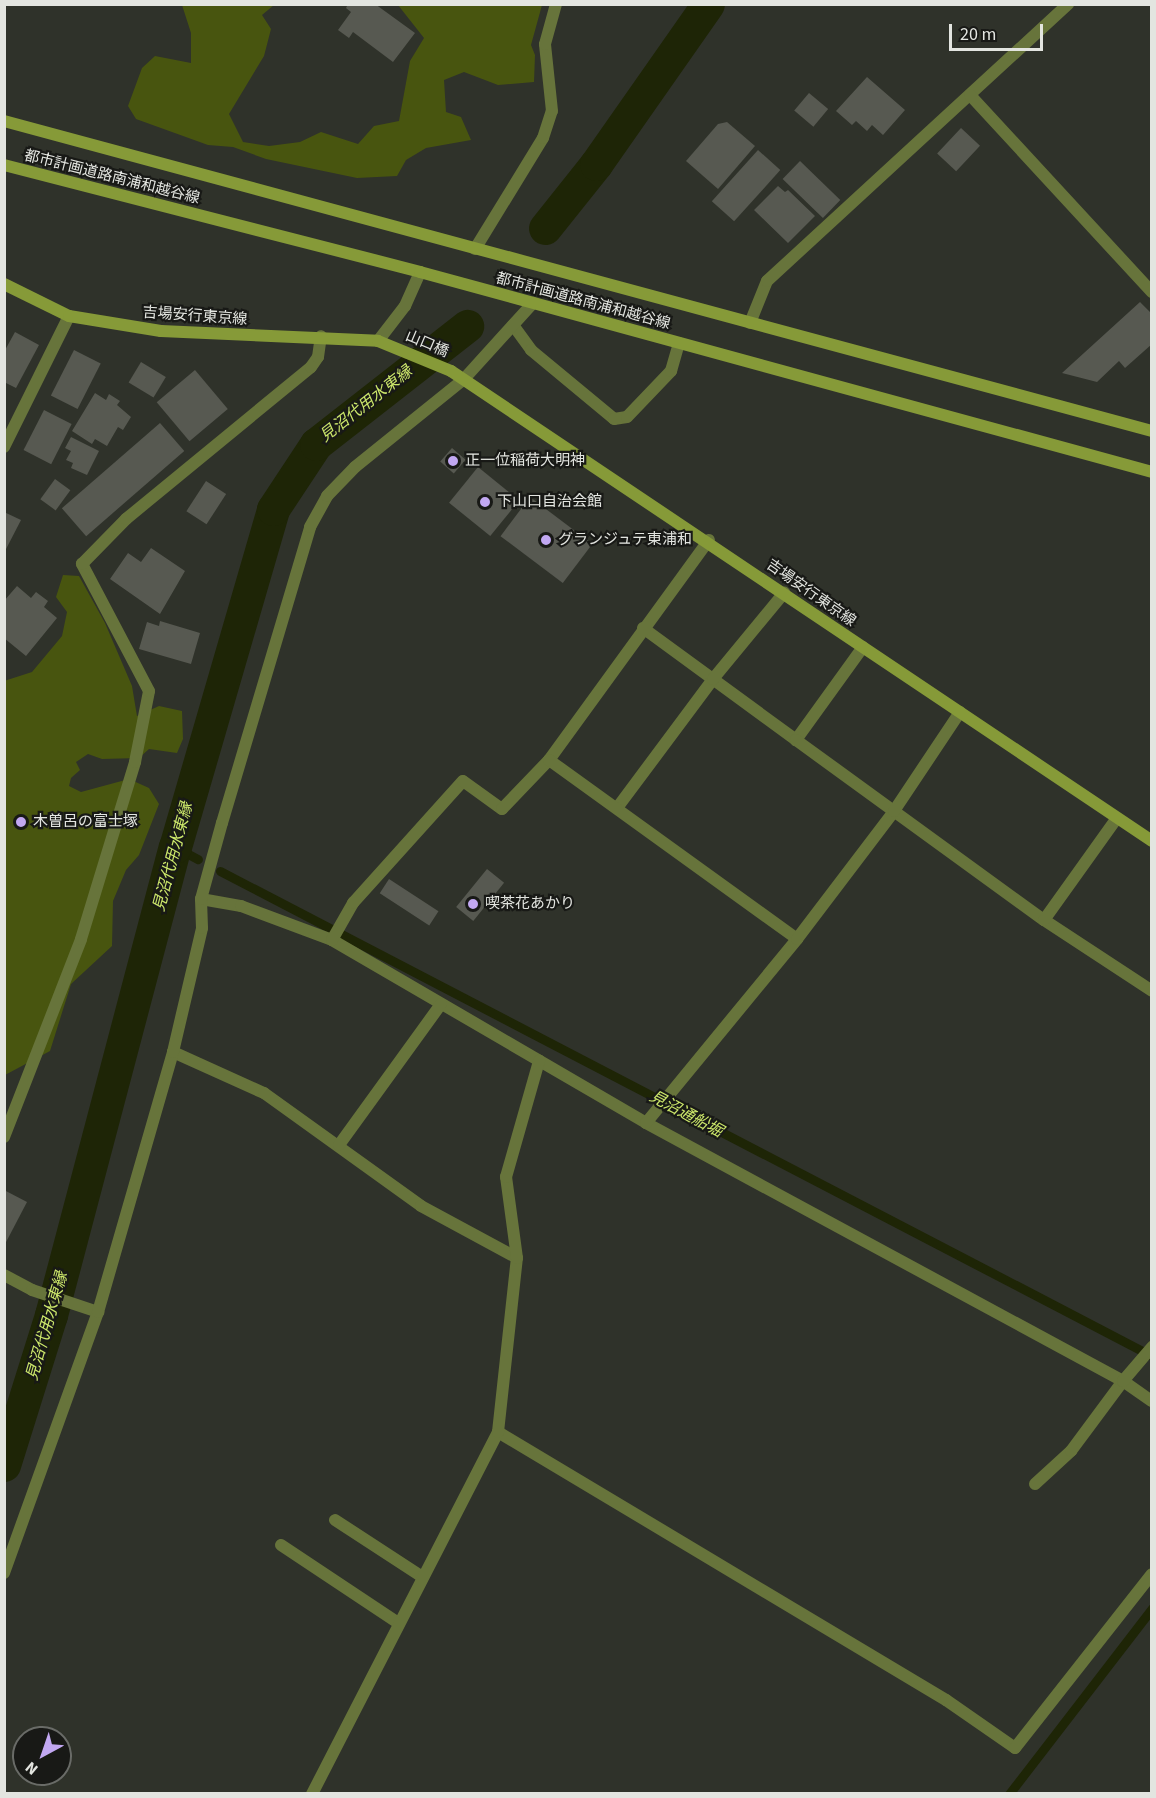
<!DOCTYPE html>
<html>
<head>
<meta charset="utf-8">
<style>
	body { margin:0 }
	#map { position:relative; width:1156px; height:1798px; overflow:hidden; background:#2f322a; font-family:"Source Sans 3","Noto Sans JP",sans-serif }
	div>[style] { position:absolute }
	.green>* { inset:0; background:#48550f }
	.stream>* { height:9px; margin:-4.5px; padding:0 4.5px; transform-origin:4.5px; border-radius:4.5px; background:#1e2506 }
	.canal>* { height:33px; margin:-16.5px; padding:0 16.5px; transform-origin:16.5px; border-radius:16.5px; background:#1e2506 }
	.building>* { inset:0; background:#575951; transform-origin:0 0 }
	.lane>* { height:12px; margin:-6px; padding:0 6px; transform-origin:6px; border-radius:6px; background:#67743b }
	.street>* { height:12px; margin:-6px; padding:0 6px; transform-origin:6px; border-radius:6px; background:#67743b }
	.secondary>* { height:12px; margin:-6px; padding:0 6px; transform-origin:6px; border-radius:6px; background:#869a38 }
	.dots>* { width:16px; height:16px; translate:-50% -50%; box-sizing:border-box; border:3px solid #181916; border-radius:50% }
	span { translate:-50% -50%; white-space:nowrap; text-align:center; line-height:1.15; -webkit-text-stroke:4.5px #181916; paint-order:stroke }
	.street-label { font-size:15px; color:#e3e5e0 }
	.poi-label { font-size:15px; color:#e3e5e0 }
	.left { translate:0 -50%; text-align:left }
	.water-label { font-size:16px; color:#cde86b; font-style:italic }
	.frame { position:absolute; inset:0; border:6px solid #e3e5e0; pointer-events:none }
	.north { position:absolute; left:12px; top:1726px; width:60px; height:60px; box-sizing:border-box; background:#181916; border:2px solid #696b67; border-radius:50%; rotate:220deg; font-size:16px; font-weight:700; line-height:24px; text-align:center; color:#e3e5e0 }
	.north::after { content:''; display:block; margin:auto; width:21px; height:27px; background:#c2a8f2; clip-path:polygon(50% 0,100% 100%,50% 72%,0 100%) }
	.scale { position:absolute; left:949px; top:24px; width:94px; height:27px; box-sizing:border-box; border:3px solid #e3e5e0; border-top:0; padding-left:8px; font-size:18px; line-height:21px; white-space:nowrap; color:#e3e5e0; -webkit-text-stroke:4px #181916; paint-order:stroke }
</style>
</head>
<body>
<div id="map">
	<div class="green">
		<i style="clip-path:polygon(182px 5px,274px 5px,262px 15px,271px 29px,264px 56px,229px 114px,243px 142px,269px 146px,300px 142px,321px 132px,358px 144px,374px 126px,399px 121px,410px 61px,424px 38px,398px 5px,542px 5px,531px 45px,535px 55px,534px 82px,498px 85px,464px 72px,444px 80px,446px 112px,461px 117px,471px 140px,426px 148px,406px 160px,397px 176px,357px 178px,266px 159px,233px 147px,208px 145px,136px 119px,128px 106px,142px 68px,155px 56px,191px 63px,191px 33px)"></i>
		<i style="clip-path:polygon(63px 575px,79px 576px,105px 623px,132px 686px,137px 716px,159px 706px,182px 711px,183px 739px,177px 753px,149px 749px,139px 758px,102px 759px,88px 754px,76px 762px,80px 770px,71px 778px,69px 786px,81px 792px,129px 779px,149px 788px,159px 804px,139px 855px,126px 870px,113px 901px,112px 946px,71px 984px,50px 1051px,5px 1075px,4px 681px,32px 672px,62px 636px,67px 612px,56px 597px)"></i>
	</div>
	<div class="stream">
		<i style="left:175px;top:847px;width:26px;rotate:28deg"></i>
		<i style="left:220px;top:871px;width:1051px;rotate:27.49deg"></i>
		<i style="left:1009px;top:1794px;width:235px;rotate:-52.4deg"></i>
	</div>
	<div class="canal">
		<i style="left:545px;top:228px;width:82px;rotate:-51.4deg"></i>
		<i style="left:596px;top:164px;width:195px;rotate:-55deg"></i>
		<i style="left:4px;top:1465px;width:157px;rotate:-72.6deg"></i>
		<i style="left:51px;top:1315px;width:484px;rotate:-75.2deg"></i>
		<i style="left:175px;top:847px;width:352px;rotate:-73.8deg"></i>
		<i style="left:273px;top:509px;width:78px;rotate:-56.5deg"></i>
		<i style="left:316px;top:444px;width:192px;rotate:-38deg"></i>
	</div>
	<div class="building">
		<i style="clip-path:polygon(348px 4px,375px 4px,415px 33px,393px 62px,353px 32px,349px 38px,338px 30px,351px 12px,346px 8px)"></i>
		<i style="clip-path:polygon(867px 77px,905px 110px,883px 135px,872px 125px,867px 131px,856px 121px,852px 125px,836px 111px)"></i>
		<i style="left:809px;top:93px;width:25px;height:23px;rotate:40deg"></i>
		<i style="clip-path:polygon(727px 122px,755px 146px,718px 189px,686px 161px,718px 124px)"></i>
		<i style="left:961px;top:128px;width:26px;height:35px;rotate:43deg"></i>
		<i style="left:758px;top:150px;width:30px;height:69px;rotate:42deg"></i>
		<i style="left:800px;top:161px;width:56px;height:25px;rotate:44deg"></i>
		<i style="clip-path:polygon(778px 186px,785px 192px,788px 190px,815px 216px,788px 243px,754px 210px)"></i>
		<i style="clip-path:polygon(1140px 302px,1152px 314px,1152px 344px,1125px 368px,1119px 361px,1097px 382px,1062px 373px)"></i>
		<i style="clip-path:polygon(15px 332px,39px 345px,16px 388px,4px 382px,4px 352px)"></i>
		<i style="left:74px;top:350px;width:30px;height:51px;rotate:27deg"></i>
		<i style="left:141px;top:362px;width:29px;height:24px;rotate:31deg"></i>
		<i style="left:195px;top:370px;width:51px;height:50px;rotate:50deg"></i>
		<i style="clip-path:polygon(95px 393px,106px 400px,109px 394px,120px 401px,117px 405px,131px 417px,123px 430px,118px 427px,107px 446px,95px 439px,92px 444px,72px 431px)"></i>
		<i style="left:44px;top:410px;width:31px;height:45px;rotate:27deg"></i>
		<i style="left:160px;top:423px;width:37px;height:130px;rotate:49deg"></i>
		<i style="clip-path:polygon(71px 437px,99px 451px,87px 475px,71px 468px,73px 463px,66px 460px,71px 451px,65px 448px)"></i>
		<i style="left:452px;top:448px;width:18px;height:18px;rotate:41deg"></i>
		<i style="left:478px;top:467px;width:53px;height:46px;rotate:39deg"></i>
		<i style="left:55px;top:479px;width:19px;height:25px;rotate:36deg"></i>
		<i style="left:206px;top:481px;width:24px;height:36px;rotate:33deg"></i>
		<i style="left:530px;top:497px;width:78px;height:49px;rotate:37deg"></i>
		<i style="clip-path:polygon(4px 512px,21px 520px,4px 553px)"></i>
		<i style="clip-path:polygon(151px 548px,185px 571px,160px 614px,110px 579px,128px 553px,141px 562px)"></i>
		<i style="clip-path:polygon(17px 586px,31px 598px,36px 592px,48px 601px,44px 607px,57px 618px,26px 656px,4px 638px,4px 601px)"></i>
		<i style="clip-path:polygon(160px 621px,200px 633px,191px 664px,139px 649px,147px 622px,159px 626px)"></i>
		<i style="left:487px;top:869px;width:22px;height:49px;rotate:39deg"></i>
		<i style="left:389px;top:879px;width:59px;height:17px;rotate:33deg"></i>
		<i style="clip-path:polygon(4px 1190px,27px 1202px,4px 1246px)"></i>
	</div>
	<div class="lane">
		<i style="left:750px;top:323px;width:45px;rotate:-68deg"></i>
		<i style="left:767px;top:281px;width:409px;rotate:-42.6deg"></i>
		<i style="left:513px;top:325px;width:31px;rotate:54deg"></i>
		<i style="left:531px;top:350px;width:108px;rotate:39.7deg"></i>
		<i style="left:614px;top:419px;width:13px;rotate:-9deg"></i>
		<i style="left:627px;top:417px;width:64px;rotate:-46.3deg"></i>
		<i style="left:671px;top:371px;width:29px;rotate:-74deg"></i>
		<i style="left:464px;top:379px;width:103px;rotate:-47.8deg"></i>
		<i style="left:643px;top:628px;width:190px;rotate:36.2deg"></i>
		<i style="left:549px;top:760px;width:272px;rotate:-54deg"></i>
		<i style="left:617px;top:808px;width:161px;rotate:-53.3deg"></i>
		<i style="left:713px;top:679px;width:112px;rotate:-50.5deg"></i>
		<i style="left:1035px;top:1484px;width:49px;rotate:-42.5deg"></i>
		<i style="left:1071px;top:1451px;width:87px;rotate:-53.4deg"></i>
	</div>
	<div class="street">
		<i style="left:970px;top:95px;width:268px;rotate:47.3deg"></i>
		<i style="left:475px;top:249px;width:130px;rotate:-58.5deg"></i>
		<i style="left:543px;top:138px;width:28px;rotate:-72deg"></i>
		<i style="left:552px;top:111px;width:67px;rotate:-96deg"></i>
		<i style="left:545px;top:44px;width:41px;rotate:-74.6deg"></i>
		<i style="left:378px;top:341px;width:44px;rotate:-52.4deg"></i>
		<i style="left:405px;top:306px;width:37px;rotate:-66deg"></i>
		<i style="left:4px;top:447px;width:146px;rotate:-63.6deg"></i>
		<i style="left:863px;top:647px;width:115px;rotate:125.8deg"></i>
		<i style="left:796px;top:740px;width:306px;rotate:36deg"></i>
		<i style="left:1044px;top:920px;width:129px;rotate:33.3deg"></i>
		<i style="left:201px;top:899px;width:41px;rotate:9.9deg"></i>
		<i style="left:241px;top:906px;width:97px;rotate:20.5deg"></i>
		<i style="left:332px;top:940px;width:363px;rotate:30.2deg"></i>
		<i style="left:646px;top:1123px;width:542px;rotate:28.41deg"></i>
		<i style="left:1123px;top:1381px;width:35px;rotate:35deg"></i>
		<i style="left:1044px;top:920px;width:125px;rotate:-54.4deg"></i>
		<i style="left:332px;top:940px;width:43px;rotate:-60.4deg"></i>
		<i style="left:353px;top:903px;width:164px;rotate:-48deg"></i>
		<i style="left:463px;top:781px;width:48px;rotate:35.7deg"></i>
		<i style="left:502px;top:809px;width:68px;rotate:-46.2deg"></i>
		<i style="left:549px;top:760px;width:306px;rotate:35.8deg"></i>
		<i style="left:173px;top:1052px;width:100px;rotate:24.3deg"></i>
		<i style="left:264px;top:1093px;width:193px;rotate:35.7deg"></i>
		<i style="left:421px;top:1206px;width:109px;rotate:28.4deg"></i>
		<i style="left:646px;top:1123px;width:238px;rotate:-50.6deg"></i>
		<i style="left:797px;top:939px;width:161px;rotate:-52.8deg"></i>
		<i style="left:894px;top:811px;width:119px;rotate:-56.3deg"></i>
		<i style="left:4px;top:1137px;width:212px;rotate:-68.7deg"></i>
		<i style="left:81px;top:939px;width:185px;rotate:-73deg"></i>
		<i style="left:135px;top:762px;width:72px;rotate:-78.8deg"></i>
		<i style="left:149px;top:691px;width:144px;rotate:-117.8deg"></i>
		<i style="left:82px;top:564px;width:63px;rotate:-45.6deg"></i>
		<i style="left:126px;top:519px;width:239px;rotate:-39.4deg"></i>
		<i style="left:311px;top:367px;width:12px;rotate:-55deg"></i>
		<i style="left:318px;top:357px;width:21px;rotate:-82deg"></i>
		<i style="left:339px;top:1145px;width:174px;rotate:-54.1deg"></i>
		<i style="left:4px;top:1275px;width:32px;rotate:28deg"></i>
		<i style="left:32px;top:1290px;width:70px;rotate:18.4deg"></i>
		<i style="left:1123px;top:1381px;width:45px;rotate:-49.5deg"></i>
		<i style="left:498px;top:1432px;width:522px;rotate:30.89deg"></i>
		<i style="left:946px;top:1700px;width:84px;rotate:34.8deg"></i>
		<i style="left:1015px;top:1748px;width:221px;rotate:-51.8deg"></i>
		<i style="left:335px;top:1520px;width:103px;rotate:33.1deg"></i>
		<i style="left:281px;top:1545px;width:139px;rotate:33.6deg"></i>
		<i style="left:4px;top:1573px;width:277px;rotate:-70.2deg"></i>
		<i style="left:98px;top:1312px;width:271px;rotate:-73.9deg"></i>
		<i style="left:173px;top:1052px;width:127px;rotate:-76.8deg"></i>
		<i style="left:202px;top:928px;width:29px;rotate:-92deg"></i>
		<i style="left:201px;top:899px;width:79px;rotate:-74.6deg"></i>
		<i style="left:222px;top:823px;width:309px;rotate:-73.4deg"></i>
		<i style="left:310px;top:527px;width:35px;rotate:-61deg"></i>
		<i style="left:327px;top:496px;width:40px;rotate:-46deg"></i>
		<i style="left:355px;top:467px;width:140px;rotate:-38.9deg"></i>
		<i style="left:312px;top:1794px;width:407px;rotate:-62.8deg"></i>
		<i style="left:498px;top:1432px;width:175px;rotate:-83.8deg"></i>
		<i style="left:517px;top:1258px;width:82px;rotate:-97.7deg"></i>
		<i style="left:506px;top:1177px;width:121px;rotate:-74.1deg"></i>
	</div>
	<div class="secondary">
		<i style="left:4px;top:121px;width:1189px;rotate:15.11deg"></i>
		<i style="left:4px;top:165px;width:430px;rotate:14.4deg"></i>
		<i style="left:420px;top:272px;width:759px;rotate:15.28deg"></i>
		<i style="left:4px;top:284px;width:72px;rotate:26.2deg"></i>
		<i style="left:69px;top:316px;width:93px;rotate:9.3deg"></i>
		<i style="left:161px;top:331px;width:217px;rotate:2.6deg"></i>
		<i style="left:378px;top:341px;width:79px;rotate:22.3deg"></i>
		<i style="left:451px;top:371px;width:844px;rotate:33.84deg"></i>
	</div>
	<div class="dots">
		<i style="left:453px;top:461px;background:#c2a8f2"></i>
		<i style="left:485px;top:502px;background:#c2a8f2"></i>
		<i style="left:546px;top:540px;background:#c2a8f2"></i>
		<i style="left:21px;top:822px;background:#c2a8f2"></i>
		<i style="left:473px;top:904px;background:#c2a8f2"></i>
	</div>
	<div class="street-label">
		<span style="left:112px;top:177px;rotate:14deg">都市計画道路南浦和越谷線</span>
		<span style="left:583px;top:301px;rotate:15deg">都市計画道路南浦和越谷線</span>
		<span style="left:195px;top:316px;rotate:4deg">吉場安行東京線</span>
		<span style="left:427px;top:344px;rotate:23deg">山口橋</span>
		<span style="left:811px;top:593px;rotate:35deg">吉場安行東京線</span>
	</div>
	<div class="poi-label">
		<span class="left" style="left:465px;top:461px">正一位稲荷大明神</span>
		<span class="left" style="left:497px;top:502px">下山口自治会館</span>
		<span class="left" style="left:558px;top:540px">グランジュテ東浦和</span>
		<span class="left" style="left:33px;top:822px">木曽呂の富士塚</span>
		<span class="left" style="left:485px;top:904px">喫茶花あかり</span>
	</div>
	<div class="water-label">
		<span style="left:366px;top:404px;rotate:-38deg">見沼代用水東縁</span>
		<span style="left:173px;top:857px;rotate:-75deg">見沼代用水東縁</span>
		<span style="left:686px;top:1114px;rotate:28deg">見沼通船堀</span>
		<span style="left:47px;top:1326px;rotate:-74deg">見沼代用水東縁</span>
	</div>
	<div class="frame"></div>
	<div class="north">N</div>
	<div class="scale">20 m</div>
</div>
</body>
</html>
